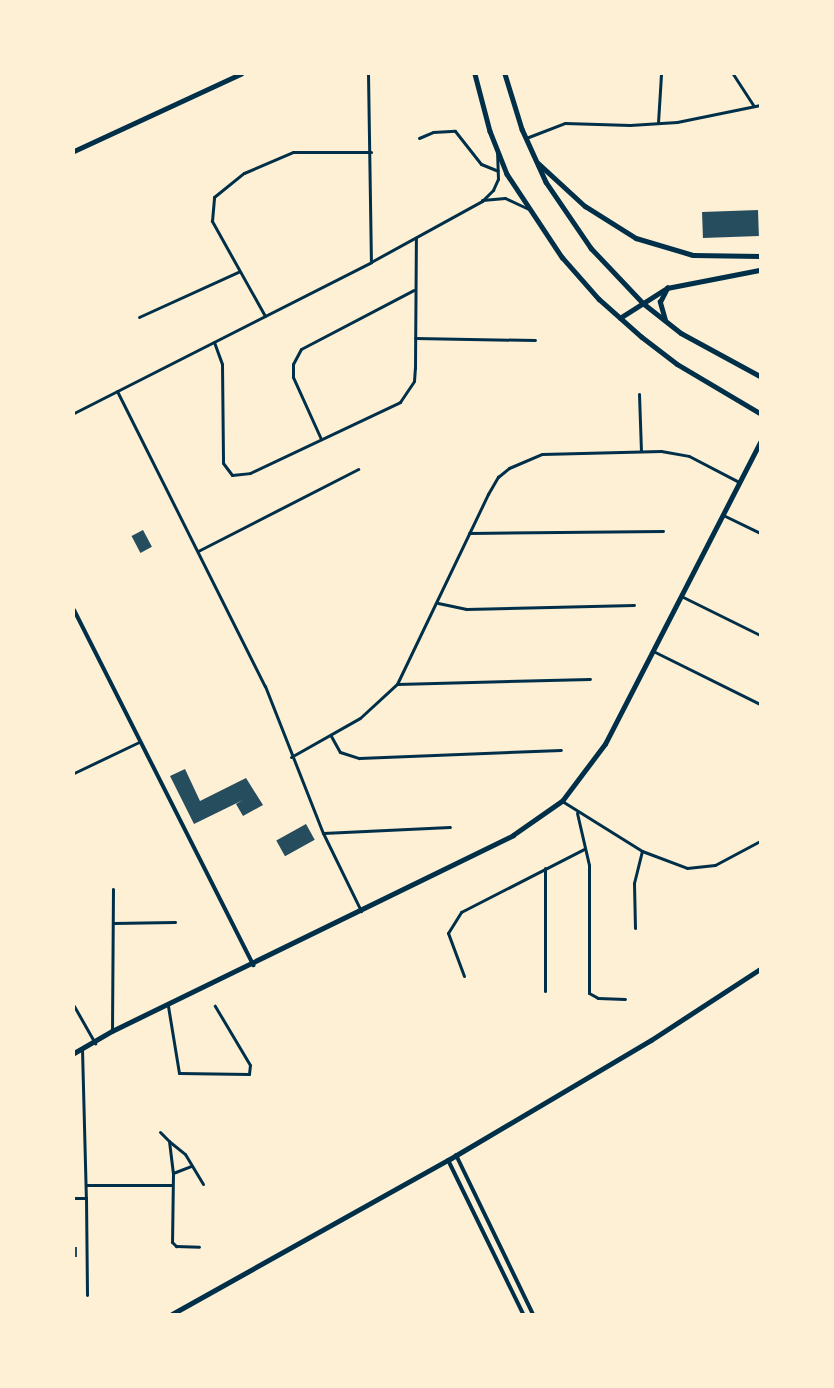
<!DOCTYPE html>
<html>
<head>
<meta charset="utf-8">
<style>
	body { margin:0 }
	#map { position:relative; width:834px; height:1388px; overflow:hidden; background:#fdf0d5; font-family:Helvetica,sans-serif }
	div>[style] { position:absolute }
	.building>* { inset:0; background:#264d5e; transform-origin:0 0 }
	.minor>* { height:3px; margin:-1.5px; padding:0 1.5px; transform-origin:1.5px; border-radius:1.5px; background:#003049 }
	.tertiary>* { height:4px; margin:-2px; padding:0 2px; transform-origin:2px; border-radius:2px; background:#003049 }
	.secondary>* { height:4.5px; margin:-2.25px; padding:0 2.25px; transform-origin:2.25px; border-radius:2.25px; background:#003049 }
	.primary>* { height:5px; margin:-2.5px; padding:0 2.5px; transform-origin:2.5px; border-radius:2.5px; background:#003049 }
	span { translate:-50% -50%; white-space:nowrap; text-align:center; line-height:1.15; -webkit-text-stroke:4.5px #fdf0d5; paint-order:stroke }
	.frame { position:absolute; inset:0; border:75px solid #fdf0d5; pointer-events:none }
</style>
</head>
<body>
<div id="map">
	<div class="building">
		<i style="left:758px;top:210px;width:26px;height:56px;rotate:88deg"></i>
		<i style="left:143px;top:530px;width:19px;height:13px;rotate:62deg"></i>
		<i style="clip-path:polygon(185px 769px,200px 801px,246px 778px,263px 805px,243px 816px,236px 804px,243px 800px,194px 824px,170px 776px)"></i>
		<i style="left:306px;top:824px;width:18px;height:34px;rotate:61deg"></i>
		<i style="left:74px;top:1247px;width:3px;height:10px"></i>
	</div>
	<div class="minor">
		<i style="left:368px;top:74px;width:188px;rotate:89.1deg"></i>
		<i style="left:733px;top:74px;width:37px;rotate:57deg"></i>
		<i style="left:658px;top:123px;width:49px;rotate:-86.5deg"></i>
		<i style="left:419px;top:138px;width:15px;rotate:-23deg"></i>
		<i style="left:433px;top:132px;width:22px;rotate:-3deg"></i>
		<i style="left:455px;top:131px;width:42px;rotate:51.8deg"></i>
		<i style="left:481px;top:164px;width:18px;rotate:22deg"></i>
		<i style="left:526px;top:138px;width:42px;rotate:-21deg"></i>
		<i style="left:565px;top:123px;width:65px;rotate:1.8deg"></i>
		<i style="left:630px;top:125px;width:47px;rotate:-3.7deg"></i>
		<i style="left:677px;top:122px;width:85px;rotate:-11.6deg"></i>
		<i style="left:482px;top:200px;width:23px;rotate:-5deg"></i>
		<i style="left:505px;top:198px;width:26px;rotate:25deg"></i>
		<i style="left:265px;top:316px;width:109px;rotate:-119.2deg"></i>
		<i style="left:212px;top:221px;width:24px;rotate:-85deg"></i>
		<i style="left:214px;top:197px;width:38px;rotate:-39deg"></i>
		<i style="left:244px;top:173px;width:53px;rotate:-23.2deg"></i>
		<i style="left:293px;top:152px;width:78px"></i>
		<i style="left:139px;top:317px;width:109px;rotate:-24.4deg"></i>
		<i style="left:415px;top:338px;width:120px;rotate:1deg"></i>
		<i style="left:214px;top:342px;width:23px;rotate:70deg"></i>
		<i style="left:222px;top:364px;width:99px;rotate:89.4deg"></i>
		<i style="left:223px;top:463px;width:15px;rotate:53deg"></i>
		<i style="left:232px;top:475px;width:18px;rotate:-6deg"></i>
		<i style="left:250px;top:473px;width:166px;rotate:-25.3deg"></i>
		<i style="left:400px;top:402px;width:25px;rotate:-56deg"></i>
		<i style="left:414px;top:381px;width:13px;rotate:-86deg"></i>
		<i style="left:415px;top:368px;width:130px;rotate:-89.6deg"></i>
		<i style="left:117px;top:391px;width:330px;rotate:63.4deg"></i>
		<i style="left:265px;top:686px;width:158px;rotate:68.5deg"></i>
		<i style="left:323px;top:833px;width:87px;rotate:64deg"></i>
		<i style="left:639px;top:394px;width:57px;rotate:88deg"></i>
		<i style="left:74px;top:413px;width:333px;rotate:-26.9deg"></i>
		<i style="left:371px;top:262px;width:127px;rotate:-28.8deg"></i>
		<i style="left:482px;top:201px;width:16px;rotate:-45deg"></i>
		<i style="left:493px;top:190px;width:12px;rotate:-66deg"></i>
		<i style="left:498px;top:179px;width:27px;rotate:-92deg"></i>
		<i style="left:321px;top:439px;width:68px;rotate:-114.3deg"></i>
		<i style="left:293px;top:377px;width:13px;rotate:-90deg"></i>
		<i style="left:293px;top:364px;width:17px;rotate:-62deg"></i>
		<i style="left:301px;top:349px;width:127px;rotate:-27.6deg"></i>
		<i style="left:723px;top:515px;width:41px;rotate:25.9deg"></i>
		<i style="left:469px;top:533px;width:194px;rotate:-0.6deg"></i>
		<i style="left:198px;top:551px;width:180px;rotate:-27.1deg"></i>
		<i style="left:681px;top:596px;width:88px;rotate:26.3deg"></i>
		<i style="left:438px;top:603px;width:29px;rotate:12deg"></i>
		<i style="left:466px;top:609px;width:168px;rotate:-1.4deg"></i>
		<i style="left:653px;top:651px;width:119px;rotate:26.4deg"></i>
		<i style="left:397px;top:684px;width:193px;rotate:-1.5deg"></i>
		<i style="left:331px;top:736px;width:18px;rotate:61deg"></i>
		<i style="left:340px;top:752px;width:20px;rotate:18deg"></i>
		<i style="left:359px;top:758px;width:202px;rotate:-2.3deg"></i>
		<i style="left:291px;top:757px;width:79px;rotate:-29.5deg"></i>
		<i style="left:360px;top:718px;width:50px;rotate:-42.6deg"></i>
		<i style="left:397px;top:684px;width:211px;rotate:-64.4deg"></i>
		<i style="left:488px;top:494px;width:20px;rotate:-60deg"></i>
		<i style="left:498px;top:477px;width:14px;rotate:-39deg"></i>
		<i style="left:509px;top:468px;width:36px;rotate:-23deg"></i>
		<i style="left:542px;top:454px;width:119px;rotate:-1.4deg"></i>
		<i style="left:661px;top:451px;width:28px;rotate:10deg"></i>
		<i style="left:689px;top:456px;width:56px;rotate:27.5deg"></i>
		<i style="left:74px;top:773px;width:72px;rotate:-25.5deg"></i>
		<i style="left:562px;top:801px;width:94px;rotate:32deg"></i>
		<i style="left:642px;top:851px;width:48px;rotate:20.7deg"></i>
		<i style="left:687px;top:868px;width:28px;rotate:-6deg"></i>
		<i style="left:715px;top:865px;width:51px;rotate:-28.1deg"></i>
		<i style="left:577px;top:813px;width:53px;rotate:77deg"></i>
		<i style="left:589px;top:865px;width:128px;rotate:90deg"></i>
		<i style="left:589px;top:993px;width:10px;rotate:29deg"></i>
		<i style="left:598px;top:998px;width:27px;rotate:2deg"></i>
		<i style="left:323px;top:833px;width:127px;rotate:-2.7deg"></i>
		<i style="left:545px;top:868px;width:123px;rotate:90deg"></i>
		<i style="left:113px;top:923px;width:62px;rotate:-0.9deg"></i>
		<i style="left:635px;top:928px;width:45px;rotate:-91.3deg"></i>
		<i style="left:634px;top:883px;width:33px;rotate:-76deg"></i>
		<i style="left:464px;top:976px;width:46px;rotate:-110.4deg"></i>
		<i style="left:448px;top:933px;width:25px;rotate:-58deg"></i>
		<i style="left:461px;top:912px;width:138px;rotate:-27.1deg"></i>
		<i style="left:74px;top:1006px;width:43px;rotate:60.4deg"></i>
		<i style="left:168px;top:1006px;width:68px;rotate:80.7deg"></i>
		<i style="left:179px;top:1073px;width:70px;rotate:0.8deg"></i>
		<i style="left:249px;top:1074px;width:9px;rotate:-84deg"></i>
		<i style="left:250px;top:1065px;width:69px;rotate:-120.7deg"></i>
		<i style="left:112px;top:1031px;width:142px;rotate:-89.6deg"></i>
		<i style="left:82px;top:1049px;width:149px;rotate:88.5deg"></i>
		<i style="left:160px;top:1132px;width:13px;rotate:45deg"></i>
		<i style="left:169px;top:1141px;width:32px;rotate:83deg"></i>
		<i style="left:173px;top:1173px;width:69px;rotate:90.8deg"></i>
		<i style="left:172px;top:1242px;width:6px;rotate:45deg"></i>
		<i style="left:176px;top:1246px;width:23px;rotate:2deg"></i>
		<i style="left:170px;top:1142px;width:19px;rotate:39deg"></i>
		<i style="left:185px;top:1154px;width:35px;rotate:59deg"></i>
		<i style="left:173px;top:1173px;width:19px;rotate:-21deg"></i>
		<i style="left:86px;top:1185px;width:86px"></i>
		<i style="left:74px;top:1198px;width:12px"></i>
		<i style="left:86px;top:1198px;width:97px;rotate:89.4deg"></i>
	</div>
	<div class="tertiary">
		<i style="left:74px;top:610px;width:398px;rotate:63.2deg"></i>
		<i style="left:456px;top:1155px;width:177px;rotate:64.2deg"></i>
		<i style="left:448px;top:1160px;width:171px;rotate:64deg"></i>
	</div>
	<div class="secondary">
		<i style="left:475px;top:74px;width:59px;rotate:75.3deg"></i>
		<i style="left:490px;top:131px;width:46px;rotate:68.4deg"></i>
		<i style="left:507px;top:174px;width:100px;rotate:56.5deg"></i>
		<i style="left:562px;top:257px;width:56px;rotate:48.6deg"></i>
		<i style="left:599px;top:299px;width:57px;rotate:41.5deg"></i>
		<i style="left:642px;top:337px;width:44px;rotate:37.6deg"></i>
		<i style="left:677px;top:364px;width:96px;rotate:30.6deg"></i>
		<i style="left:505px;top:74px;width:58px;rotate:72.8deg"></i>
		<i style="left:522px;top:129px;width:58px;rotate:65.6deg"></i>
		<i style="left:546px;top:182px;width:80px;rotate:55.7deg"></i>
		<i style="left:591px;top:248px;width:76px;rotate:46.6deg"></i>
		<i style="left:643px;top:303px;width:48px;rotate:38.3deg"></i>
		<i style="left:681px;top:333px;width:90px;rotate:28.6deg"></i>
		<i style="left:74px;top:151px;width:184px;rotate:-24.8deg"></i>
		<i style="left:538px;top:163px;width:64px;rotate:42.5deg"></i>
		<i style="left:585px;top:206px;width:60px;rotate:32.1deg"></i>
		<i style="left:636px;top:238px;width:59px;rotate:16.6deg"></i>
		<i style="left:693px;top:255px;width:67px;rotate:0.9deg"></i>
		<i style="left:620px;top:318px;width:56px;rotate:-32.6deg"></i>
		<i style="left:667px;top:288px;width:95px;rotate:-11deg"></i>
		<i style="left:665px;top:320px;width:19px;rotate:-106deg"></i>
		<i style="left:660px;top:302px;width:16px;rotate:-63deg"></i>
		<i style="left:74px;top:1053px;width:44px;rotate:-30.1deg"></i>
		<i style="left:112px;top:1031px;width:446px;rotate:-26deg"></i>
		<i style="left:513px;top:835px;width:60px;rotate:-34.8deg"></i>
		<i style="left:562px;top:801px;width:71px;rotate:-53deg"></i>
		<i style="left:605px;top:744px;width:339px;rotate:-62.8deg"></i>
	</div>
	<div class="primary">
		<i style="left:172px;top:1314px;width:316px;rotate:-29.2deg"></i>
		<i style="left:448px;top:1160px;width:236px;rotate:-30.6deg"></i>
		<i style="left:651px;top:1040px;width:130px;rotate:-33.1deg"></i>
	</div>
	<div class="frame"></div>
</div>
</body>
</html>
